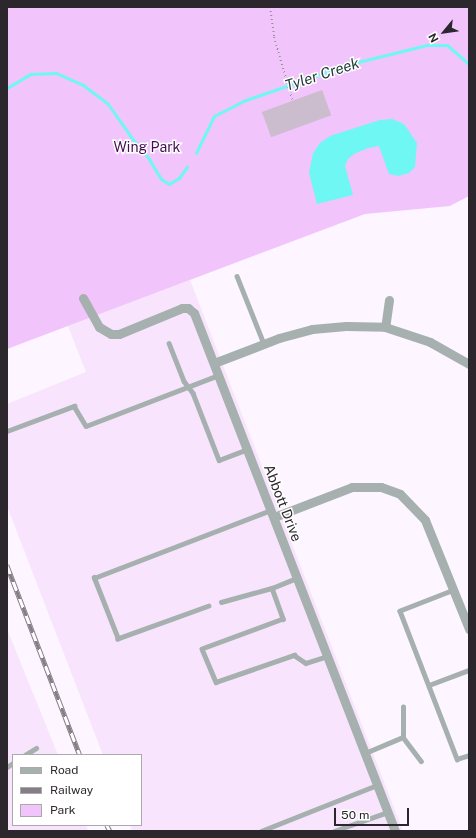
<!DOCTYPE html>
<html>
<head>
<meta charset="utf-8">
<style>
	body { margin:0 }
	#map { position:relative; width:476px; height:838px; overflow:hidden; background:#fdf5ff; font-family:"Public Sans",sans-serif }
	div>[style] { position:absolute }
	.built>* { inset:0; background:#f8e4fc }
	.green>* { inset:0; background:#f1c4fb }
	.water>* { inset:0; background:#6ff7f3 }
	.stream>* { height:3px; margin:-1.5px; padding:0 1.5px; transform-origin:1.5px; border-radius:1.5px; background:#6ff7f3 }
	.building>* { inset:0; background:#cbbdce; transform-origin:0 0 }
	.path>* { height:2px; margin-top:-1px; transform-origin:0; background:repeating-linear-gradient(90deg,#969098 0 1px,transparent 0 4px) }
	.lane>* { height:4.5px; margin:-2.25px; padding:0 2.25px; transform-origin:2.25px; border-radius:2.25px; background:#a5b0af }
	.street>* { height:9px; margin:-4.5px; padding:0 4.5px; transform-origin:4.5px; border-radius:4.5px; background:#a5b0af }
	.rail>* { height:4.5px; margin-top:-2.25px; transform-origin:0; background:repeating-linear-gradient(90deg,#fff 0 9px,#857e86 0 18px); box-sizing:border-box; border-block:1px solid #857e86 }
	span { translate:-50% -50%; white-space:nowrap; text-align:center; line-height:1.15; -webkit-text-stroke:3px #fff; paint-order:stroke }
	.park-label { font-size:14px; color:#440e4f }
	.street-label { font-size:14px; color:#2c272d }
	.water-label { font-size:15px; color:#243c3b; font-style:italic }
	.frame { position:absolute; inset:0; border:8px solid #2c272d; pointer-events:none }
	.legend { position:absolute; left:12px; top:754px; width:130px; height:72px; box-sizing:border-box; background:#fff; border:1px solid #aba9ab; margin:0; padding:5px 7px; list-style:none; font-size:12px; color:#2c272d }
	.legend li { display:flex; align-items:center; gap:8px; height:20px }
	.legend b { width:20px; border:1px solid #aba9ab }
	.north { position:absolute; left:424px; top:12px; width:40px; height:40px; -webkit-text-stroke:3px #fff; paint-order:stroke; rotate:241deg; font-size:11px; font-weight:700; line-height:16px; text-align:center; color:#2c272d }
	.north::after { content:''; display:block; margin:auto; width:14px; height:18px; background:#2c272d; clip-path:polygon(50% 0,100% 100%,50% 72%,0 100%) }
	.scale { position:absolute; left:334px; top:808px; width:75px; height:18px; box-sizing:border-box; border:2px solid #2c272d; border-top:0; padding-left:5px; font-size:12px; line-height:14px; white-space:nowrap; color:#2c272d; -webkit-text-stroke:3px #fff; paint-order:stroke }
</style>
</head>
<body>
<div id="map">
	<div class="built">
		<i style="clip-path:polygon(190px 280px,403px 831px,132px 831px,130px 825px,141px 825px,141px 755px,103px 755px,7px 506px,7px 404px,86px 372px,68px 326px)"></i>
		<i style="clip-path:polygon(7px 629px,58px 755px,13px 755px,13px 825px,86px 825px,88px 831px,7px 831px)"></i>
	</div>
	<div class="green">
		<i style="clip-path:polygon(7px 7px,469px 7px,469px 196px,450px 206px,365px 214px,7px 349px)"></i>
	</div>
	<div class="water">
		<i style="clip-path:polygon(392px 119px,404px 124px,417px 143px,415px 167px,409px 173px,398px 176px,389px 174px,379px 146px,368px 148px,354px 154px,348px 159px,345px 166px,353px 195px,317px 204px,309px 173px,313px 153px,320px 143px,330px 136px,380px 120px)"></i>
	</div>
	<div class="stream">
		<i style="left:7px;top:88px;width:27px;rotate:-31deg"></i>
		<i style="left:30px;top:74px;width:26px;rotate:-2deg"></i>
		<i style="left:56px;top:73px;width:30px;rotate:24deg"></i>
		<i style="left:83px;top:85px;width:31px;rotate:37deg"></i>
		<i style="left:108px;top:104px;width:39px;rotate:55deg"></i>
		<i style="left:130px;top:136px;width:30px;rotate:50deg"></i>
		<i style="left:149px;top:159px;width:23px;rotate:59deg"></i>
		<i style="left:161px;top:179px;width:9px;rotate:32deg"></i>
		<i style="left:169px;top:184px;width:12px;rotate:-31deg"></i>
		<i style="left:179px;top:178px;width:14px;rotate:-54deg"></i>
		<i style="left:196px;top:153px;width:41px;rotate:-64.1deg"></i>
		<i style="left:214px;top:116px;width:33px;rotate:-27deg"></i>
		<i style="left:243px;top:101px;width:113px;rotate:-19.1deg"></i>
		<i style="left:350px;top:64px;width:79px;rotate:-13.9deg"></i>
		<i style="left:427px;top:45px;width:20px"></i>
		<i style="left:447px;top:45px;width:29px;rotate:41deg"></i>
	</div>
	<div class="building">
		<i style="left:322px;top:90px;width:27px;height:64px;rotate:70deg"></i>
	</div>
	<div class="path">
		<i style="left:270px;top:7px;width:30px;rotate:82deg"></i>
		<i style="left:274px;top:37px;width:65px;rotate:73.8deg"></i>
	</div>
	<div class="lane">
		<i style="left:237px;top:276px;width:73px;rotate:68.3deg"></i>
		<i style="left:169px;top:343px;width:41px;rotate:68.5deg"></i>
		<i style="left:184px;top:381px;width:15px;rotate:53deg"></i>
		<i style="left:193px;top:393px;width:72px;rotate:68.8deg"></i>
		<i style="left:219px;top:460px;width:30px;rotate:-21deg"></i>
		<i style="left:7px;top:431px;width:72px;rotate:-20.5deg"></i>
		<i style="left:74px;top:406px;width:23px;rotate:59deg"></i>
		<i style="left:86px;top:426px;width:142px;rotate:-21deg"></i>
		<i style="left:272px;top:588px;width:33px;rotate:70deg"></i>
		<i style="left:283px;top:619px;width:86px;rotate:159.7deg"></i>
		<i style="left:202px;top:649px;width:36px;rotate:67deg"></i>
		<i style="left:216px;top:682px;width:83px;rotate:-19.1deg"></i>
		<i style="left:294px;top:655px;width:14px;rotate:34deg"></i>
		<i style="left:306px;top:663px;width:22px;rotate:-18deg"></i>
		<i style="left:454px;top:590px;width:58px;rotate:158.7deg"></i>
		<i style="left:400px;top:611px;width:159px;rotate:68.9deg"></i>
		<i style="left:457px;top:759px;width:13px;rotate:-18deg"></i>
		<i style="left:221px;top:602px;width:53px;rotate:-15.4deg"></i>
		<i style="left:272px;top:588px;width:27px;rotate:-22deg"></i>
		<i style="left:209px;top:606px;width:97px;rotate:160.1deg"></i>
		<i style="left:118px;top:639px;width:66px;rotate:-111.5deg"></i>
		<i style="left:94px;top:578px;width:190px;rotate:-21deg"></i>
		<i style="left:429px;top:685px;width:43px;rotate:-20.6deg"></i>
		<i style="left:403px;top:737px;width:30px;rotate:-90deg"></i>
		<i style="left:365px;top:753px;width:41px;rotate:-22.8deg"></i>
		<i style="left:403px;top:737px;width:30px;rotate:53deg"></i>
		<i style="left:25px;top:755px;width:13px;rotate:-32deg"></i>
		<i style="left:7px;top:767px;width:7px;rotate:-34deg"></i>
		<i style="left:261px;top:831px;width:125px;rotate:-21.6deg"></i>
		<i style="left:334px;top:831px;width:57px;rotate:-19.4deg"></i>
	</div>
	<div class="street">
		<i style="left:83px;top:298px;width:33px;rotate:61deg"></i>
		<i style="left:99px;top:327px;width:14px;rotate:30deg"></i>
		<i style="left:111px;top:334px;width:8px"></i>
		<i style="left:119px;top:334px;width:68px;rotate:-22.4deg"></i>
		<i style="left:182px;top:308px;width:6px"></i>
		<i style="left:188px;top:308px;width:8px;rotate:40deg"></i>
		<i style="left:194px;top:313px;width:556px;rotate:68.79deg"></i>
		<i style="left:389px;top:300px;width:27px;rotate:98deg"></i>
		<i style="left:385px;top:327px;width:47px;rotate:18.4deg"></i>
		<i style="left:430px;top:342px;width:45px;rotate:29.4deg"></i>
		<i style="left:214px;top:363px;width:70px;rotate:-21deg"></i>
		<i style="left:279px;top:338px;width:34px;rotate:-15deg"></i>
		<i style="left:312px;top:329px;width:34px;rotate:-5deg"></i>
		<i style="left:346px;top:326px;width:39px;rotate:1deg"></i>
		<i style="left:274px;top:517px;width:84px;rotate:-21deg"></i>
		<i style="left:352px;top:487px;width:29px"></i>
		<i style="left:381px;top:487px;width:20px;rotate:20deg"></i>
		<i style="left:400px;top:494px;width:36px;rotate:46deg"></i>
		<i style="left:425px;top:520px;width:118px;rotate:68deg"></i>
	</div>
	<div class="rail">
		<i style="left:7px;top:565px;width:204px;rotate:69deg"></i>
		<i style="left:107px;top:825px;width:7px;rotate:63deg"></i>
	</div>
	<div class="park-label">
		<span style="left:147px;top:147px">Wing Park</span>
	</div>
	<div class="street-label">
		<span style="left:283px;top:503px;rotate:69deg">Abbott Drive</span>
	</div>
	<div class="water-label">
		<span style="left:322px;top:74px;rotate:-18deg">Tyler Creek</span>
	</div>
	<div class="frame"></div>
	<ul class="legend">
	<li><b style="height:5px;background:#a5b0af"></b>Road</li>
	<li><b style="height:5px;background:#857e86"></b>Railway</li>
	<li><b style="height:11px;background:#f1c4fb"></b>Park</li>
	</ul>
	<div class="north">N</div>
	<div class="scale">50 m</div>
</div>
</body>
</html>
